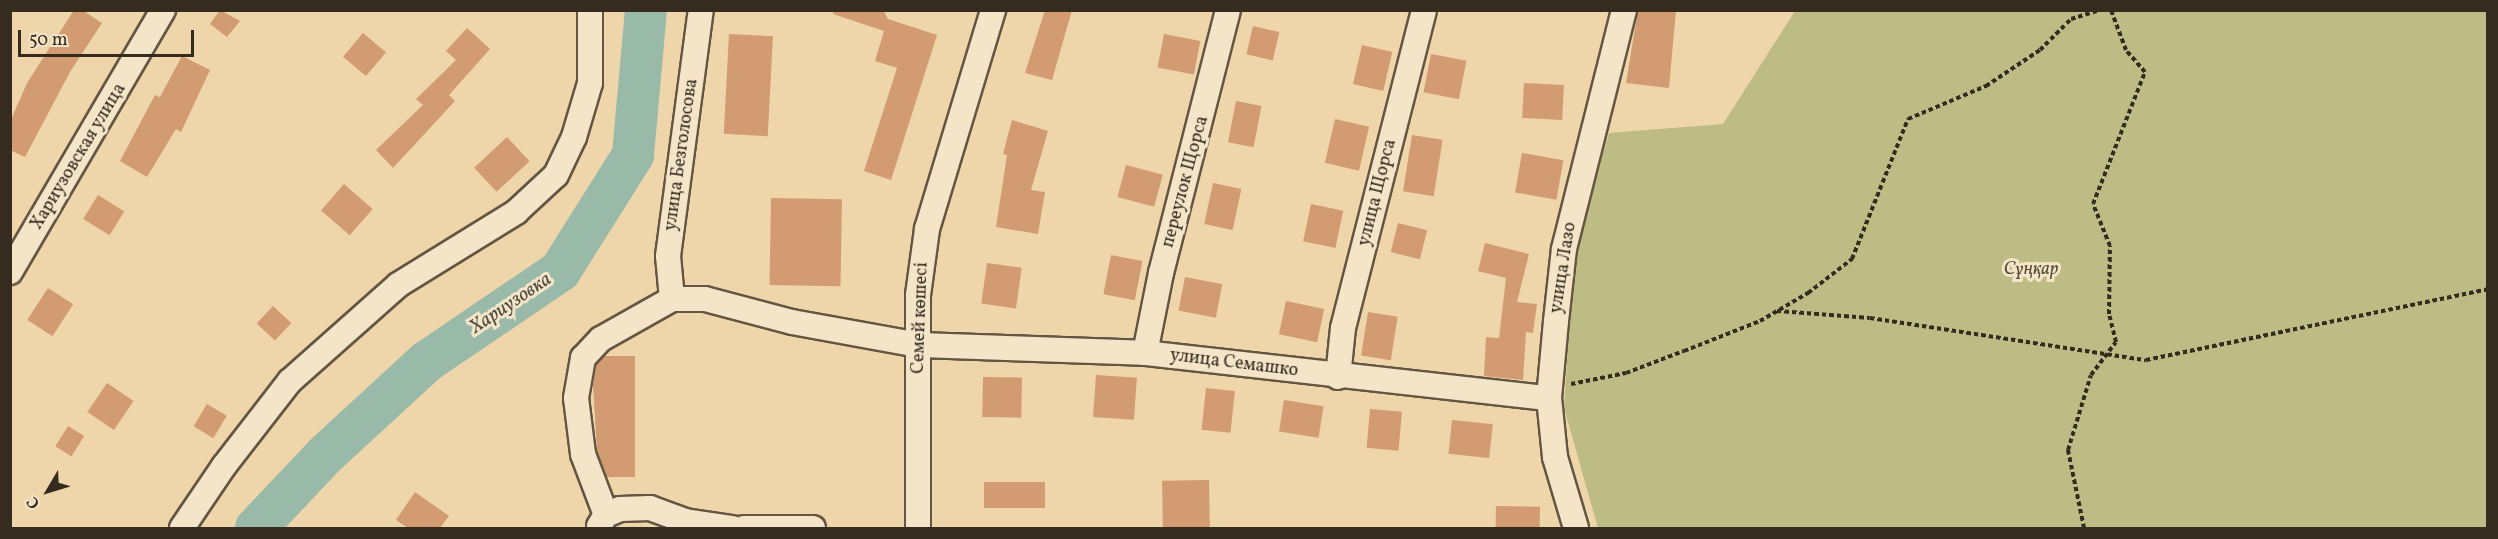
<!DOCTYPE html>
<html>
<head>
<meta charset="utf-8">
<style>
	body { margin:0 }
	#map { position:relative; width:2498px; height:539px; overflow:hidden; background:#eed5aa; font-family:Vollkorn,serif }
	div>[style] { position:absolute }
	.green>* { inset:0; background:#bebc85 }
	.river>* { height:42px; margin:-21px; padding:0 21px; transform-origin:21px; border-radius:21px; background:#99b9a9 }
	.building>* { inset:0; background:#d39b71; transform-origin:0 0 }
	.path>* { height:4px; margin-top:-2px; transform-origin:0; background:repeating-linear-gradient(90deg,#352b1f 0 4.5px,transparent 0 7.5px) }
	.roads { filter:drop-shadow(2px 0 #635642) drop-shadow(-2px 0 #635642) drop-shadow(0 2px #635642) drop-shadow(0 -2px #635642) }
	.minor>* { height:24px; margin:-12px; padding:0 12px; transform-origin:12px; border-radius:12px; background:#f4e4c8 }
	span { translate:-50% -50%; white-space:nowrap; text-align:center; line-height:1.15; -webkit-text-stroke:6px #f4e4c8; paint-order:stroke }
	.street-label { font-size:18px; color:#352b1f }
	.park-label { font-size:18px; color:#574f38; font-style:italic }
	.water-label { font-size:20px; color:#4e4e42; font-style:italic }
	.frame { position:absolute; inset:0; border:12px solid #352b1f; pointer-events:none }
	.north { position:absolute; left:18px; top:461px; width:60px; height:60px; -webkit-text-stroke:4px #f4e4c8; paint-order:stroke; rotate:232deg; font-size:16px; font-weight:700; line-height:24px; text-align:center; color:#352b1f }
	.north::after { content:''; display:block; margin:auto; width:21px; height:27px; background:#352b1f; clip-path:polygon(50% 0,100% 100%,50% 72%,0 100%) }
	.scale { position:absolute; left:18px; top:30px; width:176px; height:27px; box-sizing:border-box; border:3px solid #352b1f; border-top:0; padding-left:8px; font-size:18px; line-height:21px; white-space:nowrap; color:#352b1f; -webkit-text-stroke:4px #f4e4c8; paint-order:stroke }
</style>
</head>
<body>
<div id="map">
	<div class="green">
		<i style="clip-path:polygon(1795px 11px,2487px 11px,2487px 528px,1598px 528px,1564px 408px,1574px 247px,1609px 133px,1723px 124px)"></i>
	</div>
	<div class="river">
		<i style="left:256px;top:528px;width:100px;rotate:-46.6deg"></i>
		<i style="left:325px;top:455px;width:137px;rotate:-42.6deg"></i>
		<i style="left:426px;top:362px;width:162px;rotate:-34.2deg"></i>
		<i style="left:560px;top:271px;width:137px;rotate:-57.8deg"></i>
		<i style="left:633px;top:155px;width:146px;rotate:-84.9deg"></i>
	</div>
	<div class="building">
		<i style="clip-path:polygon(74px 10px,82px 10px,102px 23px,70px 72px,25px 157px,10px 150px,10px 122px,27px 83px)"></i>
		<i style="clip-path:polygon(220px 10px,240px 21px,227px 37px,210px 24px)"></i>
		<i style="clip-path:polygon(834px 10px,883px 10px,888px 19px,937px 35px,891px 180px,864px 171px,897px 68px,875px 61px,884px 31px,833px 14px)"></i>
		<i style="clip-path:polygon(1045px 10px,1072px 10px,1052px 80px,1025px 73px)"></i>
		<i style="clip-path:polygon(1638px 10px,1676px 10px,1669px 88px,1626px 83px)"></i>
		<i style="left:1253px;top:26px;width:27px;height:29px;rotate:13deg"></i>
		<i style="clip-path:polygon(467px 28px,490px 49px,449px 95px,455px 101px,393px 168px,376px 150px,423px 105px,416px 99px,456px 60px,446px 51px)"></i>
		<i style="left:363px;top:33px;width:30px;height:31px;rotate:40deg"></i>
		<i style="left:729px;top:34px;width:44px;height:100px;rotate:3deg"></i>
		<i style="left:1164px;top:34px;width:37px;height:34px;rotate:11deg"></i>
		<i style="left:1362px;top:45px;width:31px;height:40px;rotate:13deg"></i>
		<i style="left:1431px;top:54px;width:36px;height:39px;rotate:11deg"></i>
		<i style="clip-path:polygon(182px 56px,210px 70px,181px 132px,176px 129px,147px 177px,120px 161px,155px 95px,160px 97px)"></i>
		<i style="left:1524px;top:83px;width:40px;height:35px;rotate:3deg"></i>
		<i style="left:1236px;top:101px;width:26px;height:42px;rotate:11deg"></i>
		<i style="left:1335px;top:119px;width:35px;height:45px;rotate:13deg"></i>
		<i style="clip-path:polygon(1012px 120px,1048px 131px,1031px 190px,1045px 192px,1038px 234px,996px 227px,1007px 155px,1003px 154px)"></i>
		<i style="left:1412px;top:135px;width:31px;height:57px;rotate:9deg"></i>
		<i style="left:507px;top:137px;width:33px;height:45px;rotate:47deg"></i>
		<i style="left:1522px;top:153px;width:42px;height:40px;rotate:10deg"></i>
		<i style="left:1126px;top:165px;width:38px;height:33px;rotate:15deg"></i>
		<i style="left:1213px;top:183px;width:29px;height:42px;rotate:12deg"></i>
		<i style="left:344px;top:184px;width:38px;height:35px;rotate:41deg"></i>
		<i style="left:98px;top:195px;width:31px;height:28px;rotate:32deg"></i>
		<i style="left:771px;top:198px;width:71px;height:87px;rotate:1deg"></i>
		<i style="left:1311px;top:204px;width:33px;height:38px;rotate:12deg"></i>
		<i style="left:1398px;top:223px;width:30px;height:30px;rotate:14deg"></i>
		<i style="clip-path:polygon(1485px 243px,1529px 254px,1517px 302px,1537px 304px,1533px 333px,1526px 332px,1523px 380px,1484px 376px,1486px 337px,1499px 338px,1506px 278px,1478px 271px)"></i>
		<i style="left:1111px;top:255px;width:32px;height:40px;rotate:11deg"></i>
		<i style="left:987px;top:263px;width:35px;height:41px;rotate:8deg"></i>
		<i style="left:1185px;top:277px;width:38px;height:34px;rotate:11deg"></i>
		<i style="left:48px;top:288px;width:30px;height:38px;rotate:33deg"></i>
		<i style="left:1286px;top:301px;width:39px;height:34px;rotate:12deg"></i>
		<i style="left:273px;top:306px;width:25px;height:24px;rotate:43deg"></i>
		<i style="left:1368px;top:312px;width:30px;height:44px;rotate:9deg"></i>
		<i style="clip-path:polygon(604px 356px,635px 356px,635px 477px,607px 477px,597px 451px,593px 384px,596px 365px)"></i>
		<i style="left:1096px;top:375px;width:41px;height:42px;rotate:4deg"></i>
		<i style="left:983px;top:377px;width:39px;height:40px;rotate:1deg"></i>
		<i style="left:107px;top:383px;width:32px;height:35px;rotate:34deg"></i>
		<i style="left:1206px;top:388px;width:29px;height:42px;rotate:6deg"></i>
		<i style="left:1284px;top:400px;width:40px;height:32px;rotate:9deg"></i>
		<i style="left:207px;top:404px;width:23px;height:26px;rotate:31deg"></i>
		<i style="left:1370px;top:409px;width:32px;height:39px;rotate:5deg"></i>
		<i style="left:1452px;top:420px;width:41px;height:34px;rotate:6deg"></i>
		<i style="left:68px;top:426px;width:19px;height:24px;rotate:32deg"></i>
		<i style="left:1209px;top:480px;width:48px;height:47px;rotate:89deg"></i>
		<i style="left:984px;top:482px;width:61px;height:26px"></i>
		<i style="clip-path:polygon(415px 492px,449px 516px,440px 528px,408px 528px,396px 520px)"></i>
		<i style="left:1496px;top:506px;width:44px;height:22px;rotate:1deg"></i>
	</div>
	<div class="path">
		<i style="left:1777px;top:311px;width:93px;rotate:4.3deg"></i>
		<i style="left:1870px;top:318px;width:279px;rotate:8.7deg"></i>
		<i style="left:2146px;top:360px;width:349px;rotate:-11.7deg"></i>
		<i style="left:1571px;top:384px;width:56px;rotate:-11.3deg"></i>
		<i style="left:1626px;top:373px;width:62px;rotate:-20.8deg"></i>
		<i style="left:1684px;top:351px;width:82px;rotate:-21.5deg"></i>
		<i style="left:1760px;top:321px;width:56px;rotate:-30.3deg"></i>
		<i style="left:1808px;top:293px;width:56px;rotate:-37.7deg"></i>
		<i style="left:1852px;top:259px;width:151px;rotate:-68.2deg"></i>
		<i style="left:1908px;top:119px;width:85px;rotate:-22.9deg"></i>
		<i style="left:1986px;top:86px;width:65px;rotate:-33.7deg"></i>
		<i style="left:2040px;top:50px;width:44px;rotate:-45deg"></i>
		<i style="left:2071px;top:19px;width:31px;rotate:-17deg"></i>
		<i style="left:2084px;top:528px;width:80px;rotate:-101.6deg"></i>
		<i style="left:2068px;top:450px;width:78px;rotate:-73deg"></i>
		<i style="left:2091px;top:375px;width:41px;rotate:-52.9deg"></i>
		<i style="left:2116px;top:342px;width:29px;rotate:-104deg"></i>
		<i style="left:2109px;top:314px;width:68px;rotate:-89.2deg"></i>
		<i style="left:2110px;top:246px;width:45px;rotate:-112deg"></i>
		<i style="left:2093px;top:204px;width:142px;rotate:-68.5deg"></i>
		<i style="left:2145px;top:72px;width:29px;rotate:-131deg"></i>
		<i style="left:2126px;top:50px;width:43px;rotate:-110.6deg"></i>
	</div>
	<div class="roads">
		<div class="minor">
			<i style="left:10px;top:272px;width:303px;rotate:-59.7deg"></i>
			<i style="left:672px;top:299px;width:43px;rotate:-95.3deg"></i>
			<i style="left:668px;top:256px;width:248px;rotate:-82.4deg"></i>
			<i style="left:1145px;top:353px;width:82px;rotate:-78.7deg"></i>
			<i style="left:1161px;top:273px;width:271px;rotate:-75.7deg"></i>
			<i style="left:1338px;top:377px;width:49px;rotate:-84.2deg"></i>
			<i style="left:1343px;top:328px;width:328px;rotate:-75.7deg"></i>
			<i style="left:606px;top:515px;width:65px;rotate:-110.7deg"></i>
			<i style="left:583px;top:454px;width:56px;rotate:-97.1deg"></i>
			<i style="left:576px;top:398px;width:41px;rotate:-80.1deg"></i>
			<i style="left:583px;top:358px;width:26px;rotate:-47deg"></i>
			<i style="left:601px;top:339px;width:81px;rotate:-29.4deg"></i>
			<i style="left:672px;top:299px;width:33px"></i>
			<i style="left:705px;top:299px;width:90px;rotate:14.8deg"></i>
			<i style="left:792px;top:322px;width:128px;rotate:10.3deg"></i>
			<i style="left:918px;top:345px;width:227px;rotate:2deg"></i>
			<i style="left:1145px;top:353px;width:406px;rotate:6.4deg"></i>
			<i style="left:599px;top:526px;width:13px;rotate:-58deg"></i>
			<i style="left:606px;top:515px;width:15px;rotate:-23deg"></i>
			<i style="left:620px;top:509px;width:30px;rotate:-2deg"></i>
			<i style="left:650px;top:508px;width:37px;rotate:20deg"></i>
			<i style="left:685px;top:521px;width:48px;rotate:8.5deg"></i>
			<i style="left:182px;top:528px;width:75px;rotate:-55.9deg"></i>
			<i style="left:224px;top:466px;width:108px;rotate:-52.2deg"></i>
			<i style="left:290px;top:381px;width:144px;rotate:-41.6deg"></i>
			<i style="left:398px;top:285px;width:139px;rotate:-31.7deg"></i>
			<i style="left:516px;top:212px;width:54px;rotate:-42.8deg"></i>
			<i style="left:556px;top:175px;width:42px;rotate:-64.7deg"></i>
			<i style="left:574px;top:137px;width:56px;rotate:-73.5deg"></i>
			<i style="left:590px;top:83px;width:73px;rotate:-90deg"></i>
			<i style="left:744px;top:528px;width:69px"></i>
			<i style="left:918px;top:528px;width:233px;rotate:-90deg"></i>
			<i style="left:918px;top:295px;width:67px;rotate:-82.2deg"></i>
			<i style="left:927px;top:229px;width:229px;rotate:-73.2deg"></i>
			<i style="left:1576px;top:528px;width:74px;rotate:-106.5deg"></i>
			<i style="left:1555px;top:457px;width:59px;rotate:-95.8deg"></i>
			<i style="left:1549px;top:398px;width:77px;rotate:-84.8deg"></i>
			<i style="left:1556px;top:321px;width:72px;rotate:-83.7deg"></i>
			<i style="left:1564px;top:249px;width:246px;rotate:-75.9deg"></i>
		</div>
	</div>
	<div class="street-label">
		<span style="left:682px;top:155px;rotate:-82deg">улица Безголосова</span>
		<span style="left:79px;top:157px;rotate:-59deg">Хариузовская улица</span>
		<span style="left:1186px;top:182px;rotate:-75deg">переулок Щорса</span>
		<span style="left:1378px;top:193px;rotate:-76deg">улица Щорса</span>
		<span style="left:1564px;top:268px;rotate:-81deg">улица Лазо</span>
		<span style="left:921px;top:318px;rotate:-88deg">Семей көшесі</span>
		<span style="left:1234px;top:364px;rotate:7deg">улица Семашко</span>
	</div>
	<div class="park-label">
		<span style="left:2031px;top:270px">Сұңқар</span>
	</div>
	<div class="water-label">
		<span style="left:511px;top:304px;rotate:-34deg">Хариузовка</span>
	</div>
	<div class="frame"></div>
	<div class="north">С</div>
	<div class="scale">50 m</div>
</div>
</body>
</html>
